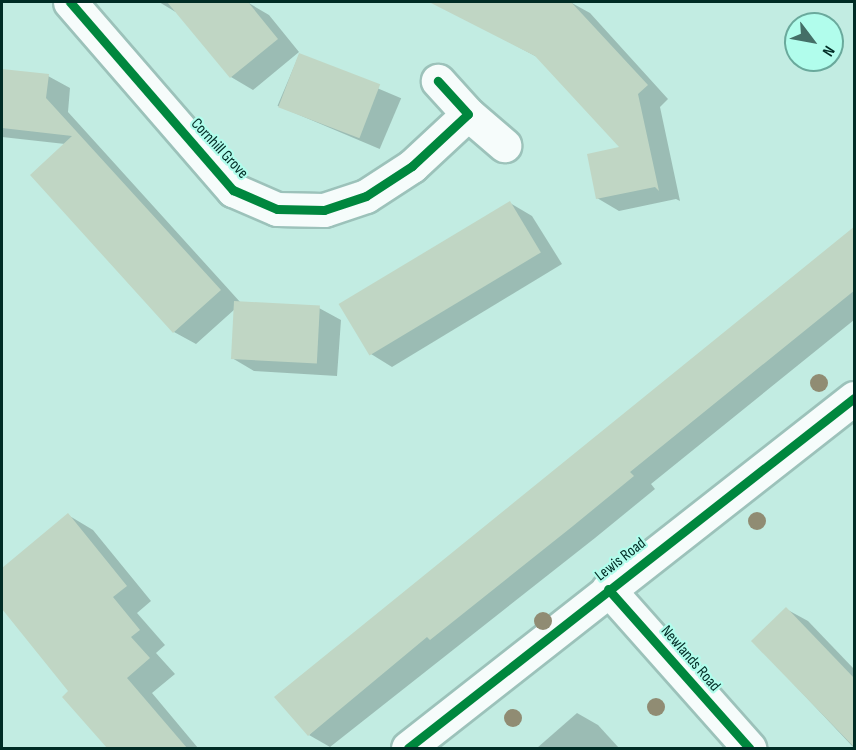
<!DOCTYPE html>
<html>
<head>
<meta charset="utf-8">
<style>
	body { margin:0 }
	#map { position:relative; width:856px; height:750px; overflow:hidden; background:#c2ece2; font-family:"Sofia Sans Condensed",sans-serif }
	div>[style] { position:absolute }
	.shadow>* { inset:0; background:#0003; transform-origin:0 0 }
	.building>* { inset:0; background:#c0d6c4; transform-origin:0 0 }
	.roads { filter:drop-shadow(2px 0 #9cc2ba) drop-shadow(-2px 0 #9cc2ba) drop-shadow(0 2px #9cc2ba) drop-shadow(0 -2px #9cc2ba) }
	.street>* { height:33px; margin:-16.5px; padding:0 16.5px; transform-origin:16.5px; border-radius:16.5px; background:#f6fcfb }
	.cycleway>* { height:9px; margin:-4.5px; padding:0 4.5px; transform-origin:4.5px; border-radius:4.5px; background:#00873e }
	.trees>* { width:18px; height:18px; margin:-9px; border-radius:50%; background:#908c73 }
	span { translate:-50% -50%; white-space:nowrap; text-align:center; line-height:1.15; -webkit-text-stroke:4.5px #b1fdec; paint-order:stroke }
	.street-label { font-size:16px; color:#002c25 }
	.frame { position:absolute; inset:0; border:3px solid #002c25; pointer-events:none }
	.north { position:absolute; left:784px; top:12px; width:60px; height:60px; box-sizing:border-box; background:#b1fdec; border:2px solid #6aa99c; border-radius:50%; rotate:122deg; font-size:16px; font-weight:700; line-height:24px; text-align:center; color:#002c25 }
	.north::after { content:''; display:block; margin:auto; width:21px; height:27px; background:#446f67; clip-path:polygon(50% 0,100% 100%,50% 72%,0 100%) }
</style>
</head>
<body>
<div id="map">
	<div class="shadow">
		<i style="clip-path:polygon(159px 2px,240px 2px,243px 5px,247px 2px,269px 15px,299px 52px,253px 90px,231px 77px,179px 14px)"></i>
		<i style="clip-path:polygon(456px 2px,570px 2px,590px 13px,668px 99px,660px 107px,680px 201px,676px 199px,619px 211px,597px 198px,622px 148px,539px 58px,451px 11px)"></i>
		<i style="left:299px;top:55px;width:111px;height:55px;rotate:23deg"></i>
		<i style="clip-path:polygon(2px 71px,48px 76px,70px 88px,68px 112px,241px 303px,319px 308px,341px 320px,337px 376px,254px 371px,232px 358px,235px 309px,196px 344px,174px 332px,65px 144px,2px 137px)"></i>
		<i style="clip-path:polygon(510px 203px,532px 216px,562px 264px,392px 367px,371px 354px)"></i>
		<i style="clip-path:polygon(854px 228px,854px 320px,651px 484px,655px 489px,595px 538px,330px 747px,309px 735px)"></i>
		<i style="clip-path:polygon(68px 515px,93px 530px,151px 601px,137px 613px,165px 645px,156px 653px,175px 674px,152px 693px,198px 748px,109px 748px,64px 697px,70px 691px,2px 607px,2px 570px)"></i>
		<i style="clip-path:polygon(786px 609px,808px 621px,854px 669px,854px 748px,753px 641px)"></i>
		<i style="clip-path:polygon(577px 713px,598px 725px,619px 748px,537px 748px)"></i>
	</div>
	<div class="building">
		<i style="clip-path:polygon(167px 2px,248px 2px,278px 39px,230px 78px)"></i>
		<i style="clip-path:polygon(429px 2px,571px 2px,648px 85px,638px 94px,659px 191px,655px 187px,596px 199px,587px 154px,619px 147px,535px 56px)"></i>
		<i style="left:299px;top:53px;width:87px;height:58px;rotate:21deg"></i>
		<i style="clip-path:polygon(2px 69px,49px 74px,46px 98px,221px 290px,173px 333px,30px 175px,72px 136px,2px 128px)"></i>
		<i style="left:510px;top:201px;width:60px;height:200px;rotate:59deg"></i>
		<i style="clip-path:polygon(855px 226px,855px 290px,630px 472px,634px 476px,573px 526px,430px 640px,427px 637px,308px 736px,274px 697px)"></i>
		<i style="left:234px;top:301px;width:86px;height:58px;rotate:3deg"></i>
		<i style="clip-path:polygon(68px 513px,127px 586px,113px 597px,140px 630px,131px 637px,150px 658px,127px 678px,187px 748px,107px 748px,62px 697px,68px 691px,2px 609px,2px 568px)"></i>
		<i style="clip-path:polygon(786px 607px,855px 679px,855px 748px,751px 641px)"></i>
	</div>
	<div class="roads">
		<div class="street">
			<i style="left:70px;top:2px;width:249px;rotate:49.1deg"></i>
			<i style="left:233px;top:190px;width:48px;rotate:23.4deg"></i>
			<i style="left:277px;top:209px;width:47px;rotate:1.2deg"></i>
			<i style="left:324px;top:210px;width:44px;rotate:-18.4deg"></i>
			<i style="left:366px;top:196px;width:55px;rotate:-33.1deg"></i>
			<i style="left:412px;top:166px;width:76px;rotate:-42.9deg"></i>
			<i style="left:468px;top:114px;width:45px;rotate:-132.3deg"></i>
			<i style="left:468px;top:114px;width:48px;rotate:40.7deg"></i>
			<i style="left:608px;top:589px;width:213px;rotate:48.4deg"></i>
			<i style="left:408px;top:748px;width:567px;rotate:-38.12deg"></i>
		</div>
	</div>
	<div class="cycleway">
		<i style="left:70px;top:2px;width:249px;rotate:49.1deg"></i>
		<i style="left:233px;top:190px;width:48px;rotate:23.4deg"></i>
		<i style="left:277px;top:209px;width:47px;rotate:1.2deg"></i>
		<i style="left:324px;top:210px;width:44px;rotate:-18.4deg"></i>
		<i style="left:366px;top:196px;width:55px;rotate:-33.1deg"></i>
		<i style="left:412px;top:166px;width:76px;rotate:-42.9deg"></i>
		<i style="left:468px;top:114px;width:45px;rotate:-132.3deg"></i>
		<i style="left:608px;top:589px;width:213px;rotate:48.4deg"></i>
		<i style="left:408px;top:748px;width:567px;rotate:-38.12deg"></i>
	</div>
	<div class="trees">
		<i style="left:819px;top:383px"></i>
		<i style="left:757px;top:521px"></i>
		<i style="left:543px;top:621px"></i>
		<i style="left:656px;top:707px"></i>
		<i style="left:513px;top:718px"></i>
	</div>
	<div class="street-label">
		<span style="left:219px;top:149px;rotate:47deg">Cornhill Grove</span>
		<span style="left:621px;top:560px;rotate:-38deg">Lewis Road</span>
		<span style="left:690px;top:659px;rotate:49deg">Newlands Road</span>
	</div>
	<div class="frame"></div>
	<div class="north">N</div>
</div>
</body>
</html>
